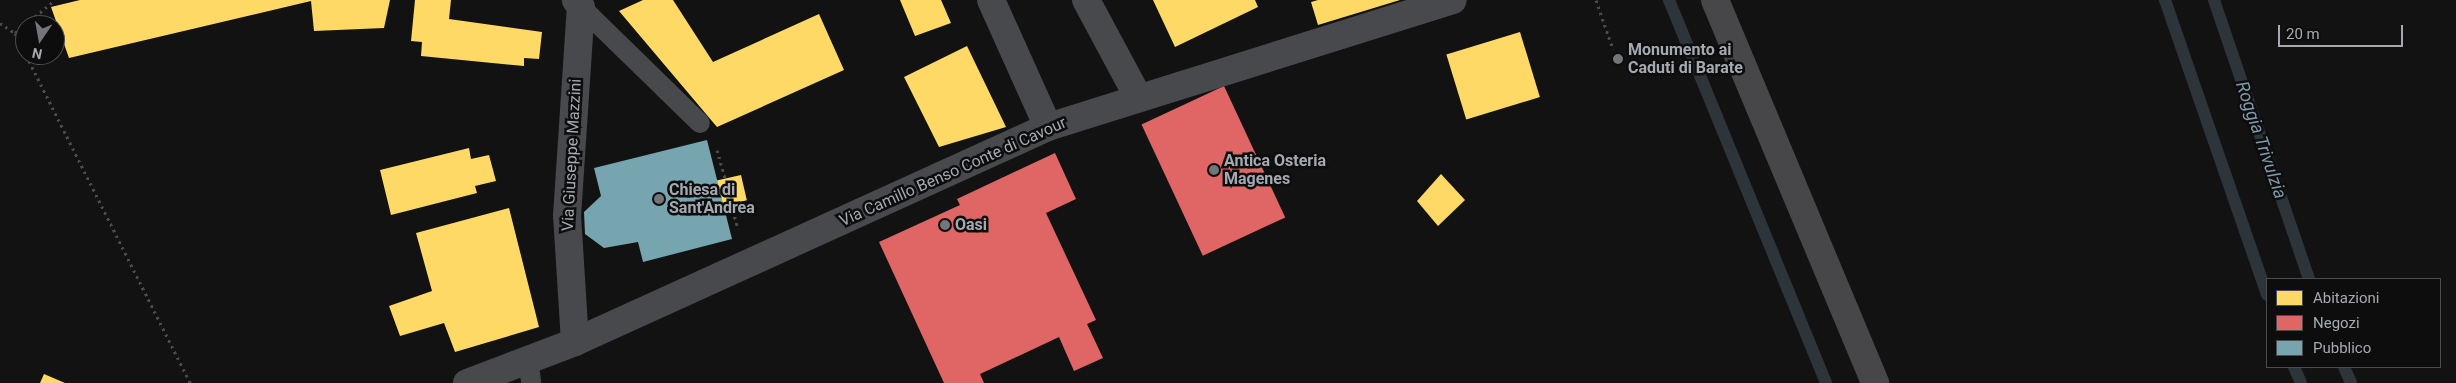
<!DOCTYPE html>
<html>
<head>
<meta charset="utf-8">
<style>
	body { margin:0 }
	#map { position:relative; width:2456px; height:383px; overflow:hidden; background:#121213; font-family:Roboto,sans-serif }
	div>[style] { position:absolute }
	.homes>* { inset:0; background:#ffd966; transform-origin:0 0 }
	.shops>* { inset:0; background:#e06666; transform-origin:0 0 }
	.public>* { inset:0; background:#76a5af }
	.stream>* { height:12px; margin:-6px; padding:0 6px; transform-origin:6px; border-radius:6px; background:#2e353a }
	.path>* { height:3px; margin-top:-1.5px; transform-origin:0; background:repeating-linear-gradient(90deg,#494b4d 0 2.5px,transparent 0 6.5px) }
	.lane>* { height:20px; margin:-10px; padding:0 10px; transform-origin:10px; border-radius:10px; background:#48494c }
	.street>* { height:28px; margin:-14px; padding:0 14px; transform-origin:14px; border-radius:14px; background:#48494c }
	.secondary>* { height:28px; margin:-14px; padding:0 14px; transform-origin:14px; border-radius:14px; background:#474749 }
	.dots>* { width:14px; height:14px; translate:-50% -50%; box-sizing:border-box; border:2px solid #0d0d0e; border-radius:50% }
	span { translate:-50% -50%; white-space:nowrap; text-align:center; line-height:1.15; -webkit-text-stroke:5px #0d0d0e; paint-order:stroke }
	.poi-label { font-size:16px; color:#a5aab2; font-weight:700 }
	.left { translate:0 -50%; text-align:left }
	.street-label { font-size:16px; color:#a5aab2 }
	.water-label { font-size:18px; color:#7f9aa9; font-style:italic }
	.legend { position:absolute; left:2266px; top:278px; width:175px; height:90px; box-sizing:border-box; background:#0d0d0e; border:1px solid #4a4c50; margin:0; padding:6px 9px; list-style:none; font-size:15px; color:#a5aab2 }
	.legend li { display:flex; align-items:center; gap:10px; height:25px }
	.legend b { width:25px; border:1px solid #4a4c50 }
	.north { position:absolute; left:15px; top:15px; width:50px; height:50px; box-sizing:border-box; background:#0d0d0e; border:1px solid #4a4c50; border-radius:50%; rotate:192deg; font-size:14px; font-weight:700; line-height:20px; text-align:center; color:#a5aab2 }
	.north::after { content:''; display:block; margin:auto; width:18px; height:22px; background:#72757a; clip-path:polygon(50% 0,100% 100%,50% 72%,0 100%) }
	.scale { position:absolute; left:2278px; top:25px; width:125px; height:22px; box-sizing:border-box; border:2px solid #a5aab2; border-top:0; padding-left:6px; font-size:15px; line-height:18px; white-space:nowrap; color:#a5aab2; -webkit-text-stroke:4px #0d0d0e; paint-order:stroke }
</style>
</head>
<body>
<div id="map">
	<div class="homes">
		<i style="clip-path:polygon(80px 0,390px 0,384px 28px,314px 31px,311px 1px,69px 58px,51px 7px)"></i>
		<i style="clip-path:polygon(415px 0,451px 0,449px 19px,542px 32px,539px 59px,524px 58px,524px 66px,421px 56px,422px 42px,411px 41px)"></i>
		<i style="clip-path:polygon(643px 0,673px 0,713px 62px,819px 14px,844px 70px,717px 127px,619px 11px)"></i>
		<i style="clip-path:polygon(900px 0,941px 0,951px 23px,915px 36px)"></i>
		<i style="clip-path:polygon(1153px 0,1255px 0,1258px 7px,1175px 47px)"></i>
		<i style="clip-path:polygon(1318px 0,1400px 0,1318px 25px,1311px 2px)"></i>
		<i style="left:1520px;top:32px;width:68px;height:77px;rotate:73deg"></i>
		<i style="clip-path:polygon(967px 46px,1006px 127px,939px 147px,904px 77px)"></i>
		<i style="clip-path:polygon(469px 148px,471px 159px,489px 155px,496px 181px,475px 186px,477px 193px,391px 215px,380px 170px)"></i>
		<i style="clip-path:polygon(1441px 174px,1465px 200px,1438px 226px,1417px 201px)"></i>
		<i style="left:741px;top:175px;width:26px;height:25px;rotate:77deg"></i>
		<i style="clip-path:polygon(509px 208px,539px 327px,455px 352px,444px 323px,400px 336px,389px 306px,432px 291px,416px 233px)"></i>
		<i style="clip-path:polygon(44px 374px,65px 383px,40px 383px)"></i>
	</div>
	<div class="shops">
		<i style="left:1224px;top:86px;width:145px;height:91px;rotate:65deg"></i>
		<i style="clip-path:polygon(1055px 153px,1076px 199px,1046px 213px,1096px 320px,1087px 324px,1103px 358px,1074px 371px,1059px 337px,980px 374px,984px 383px,944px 383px,879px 242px,960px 205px,957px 199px)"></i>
	</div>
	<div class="public">
		<i style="clip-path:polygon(707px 140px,732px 239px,643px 262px,638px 242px,604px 248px,585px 234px,584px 212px,601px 196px,594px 168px)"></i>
	</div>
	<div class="stream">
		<i style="left:1669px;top:0;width:414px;rotate:67.7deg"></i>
		<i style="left:2165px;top:0;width:312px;rotate:70.9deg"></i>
		<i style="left:2214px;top:0;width:295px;rotate:71.2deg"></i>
		<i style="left:2294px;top:367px;width:17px;rotate:66deg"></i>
		<i style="left:2344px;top:367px;width:17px;rotate:66deg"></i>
	</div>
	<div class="path">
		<i style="left:1596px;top:0;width:52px;rotate:70.9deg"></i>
		<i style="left:0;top:23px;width:18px;rotate:34deg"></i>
		<i style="left:15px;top:33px;width:22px;rotate:63deg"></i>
		<i style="left:25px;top:25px;width:39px;rotate:-40deg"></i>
		<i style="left:15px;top:33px;width:13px;rotate:-39deg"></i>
		<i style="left:26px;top:55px;width:367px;rotate:63.4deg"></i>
		<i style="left:717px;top:150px;width:29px;rotate:74deg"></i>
		<i style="left:720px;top:193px;width:8px;rotate:-14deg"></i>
		<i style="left:731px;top:204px;width:26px;rotate:74deg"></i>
	</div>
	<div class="lane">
		<i style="left:581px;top:7px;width:166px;rotate:44.3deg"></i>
		<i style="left:528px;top:357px;width:26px;rotate:83deg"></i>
	</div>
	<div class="street">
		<i style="left:991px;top:0;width:139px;rotate:65.8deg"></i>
		<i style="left:1086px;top:0;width:110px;rotate:61.8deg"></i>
		<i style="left:575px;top:342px;width:126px;rotate:-93.6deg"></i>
		<i style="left:567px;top:216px;width:209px;rotate:-86.2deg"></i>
		<i style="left:581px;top:7px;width:9px;rotate:-126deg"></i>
		<i style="left:467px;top:383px;width:116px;rotate:-20.8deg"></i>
		<i style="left:575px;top:342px;width:520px;rotate:-24.44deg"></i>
		<i style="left:1048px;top:127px;width:424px;rotate:-17.4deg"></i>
	</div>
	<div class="secondary">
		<i style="left:1715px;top:0;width:415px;rotate:67.3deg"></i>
	</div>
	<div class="dots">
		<i style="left:1618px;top:59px;background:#72757a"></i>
		<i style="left:1214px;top:170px;background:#72757a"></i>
		<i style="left:659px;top:199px;background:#72757a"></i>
		<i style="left:945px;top:225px;background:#72757a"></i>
	</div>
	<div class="poi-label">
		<span class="left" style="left:1628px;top:59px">Monumento ai<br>Caduti di Barate</span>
		<span class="left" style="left:1224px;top:170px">Antica Osteria<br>Magenes</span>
		<span class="left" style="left:669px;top:199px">Chiesa di<br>Sant'Andrea</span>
		<span class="left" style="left:955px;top:225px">Oasi</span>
	</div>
	<div class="street-label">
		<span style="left:572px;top:155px;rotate:-87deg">Via Giuseppe Mazzini</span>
		<span style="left:953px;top:172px;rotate:-24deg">Via Camillo Benso Conte di Cavour</span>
	</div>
	<div class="water-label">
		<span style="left:2261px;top:140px;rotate:71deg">Roggia Trivulzia</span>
	</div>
	<ul class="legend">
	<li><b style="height:14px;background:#ffd966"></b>Abitazioni</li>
	<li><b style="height:14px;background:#e06666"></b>Negozi</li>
	<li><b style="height:14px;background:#76a5af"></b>Pubblico</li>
	</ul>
	<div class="north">N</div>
	<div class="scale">20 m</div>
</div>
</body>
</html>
